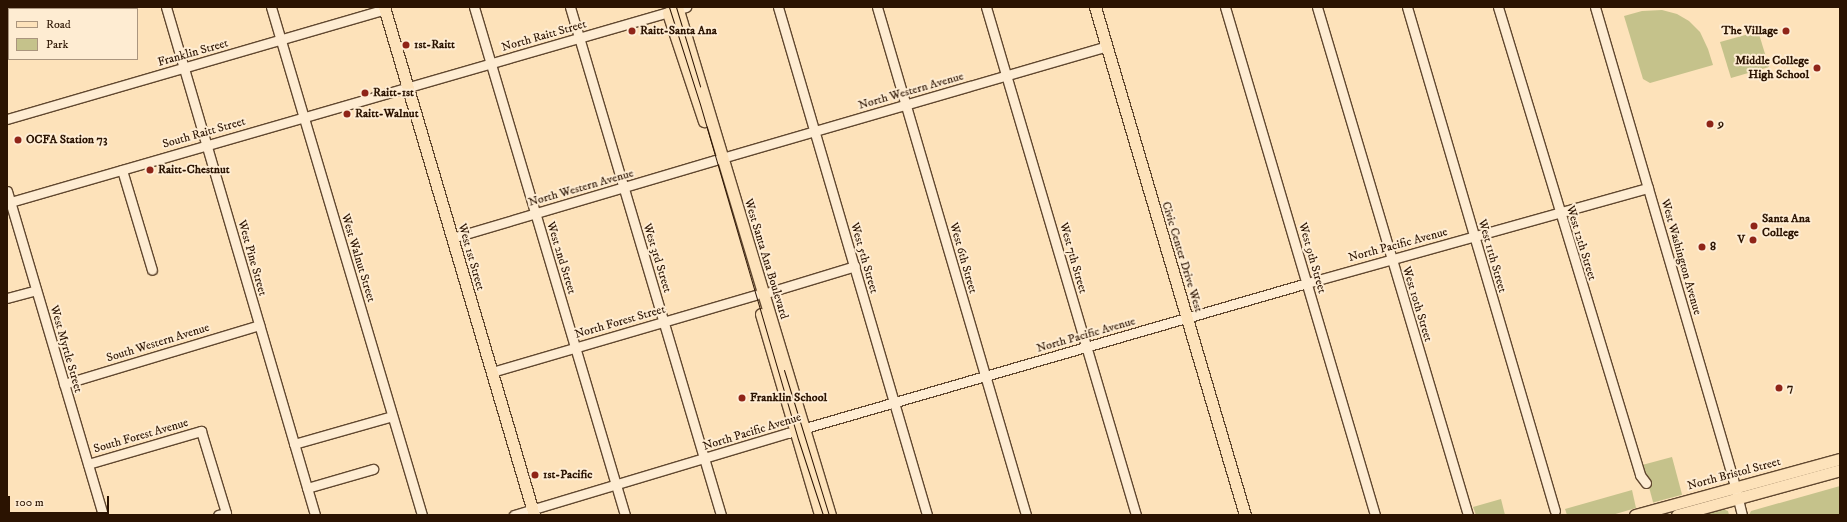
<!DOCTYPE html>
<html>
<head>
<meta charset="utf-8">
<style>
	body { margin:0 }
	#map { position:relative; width:1847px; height:522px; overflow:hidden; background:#fde2ba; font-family:"IM FELL DW Pica",serif }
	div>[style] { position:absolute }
	.green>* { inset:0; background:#c5c28b; transform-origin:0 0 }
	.roads { filter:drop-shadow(1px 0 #60472f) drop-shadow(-1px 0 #60472f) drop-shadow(0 1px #60472f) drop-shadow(0 -1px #60472f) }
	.minor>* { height:9px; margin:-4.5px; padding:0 4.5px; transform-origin:4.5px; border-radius:4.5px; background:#feecd2 }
	.major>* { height:11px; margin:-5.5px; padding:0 5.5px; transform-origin:5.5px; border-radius:5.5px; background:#fde2ba }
	.tram>* { height:1px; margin:-0.5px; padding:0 0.5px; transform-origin:0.5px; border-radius:0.5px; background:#2b1301 }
	.dots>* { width:11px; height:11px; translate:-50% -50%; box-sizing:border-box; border:2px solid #feecd2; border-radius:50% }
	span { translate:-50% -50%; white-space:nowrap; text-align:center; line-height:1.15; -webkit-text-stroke:4px #feecd2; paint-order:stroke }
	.poi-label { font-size:12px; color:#2b1301; font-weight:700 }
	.left { translate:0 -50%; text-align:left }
	.right { translate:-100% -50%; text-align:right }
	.street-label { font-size:12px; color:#2b1301 }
	.frame { position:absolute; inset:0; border:8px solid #2b1301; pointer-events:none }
	.legend { position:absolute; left:8px; top:8px; width:130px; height:52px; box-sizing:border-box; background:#feecd2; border:1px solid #aa957e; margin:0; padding:5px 7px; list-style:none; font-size:12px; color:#2b1301 }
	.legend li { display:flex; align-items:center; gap:8px; height:20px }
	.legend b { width:20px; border:1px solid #aa957e }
	.scale { position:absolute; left:8px; top:496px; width:101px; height:18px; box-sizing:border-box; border:2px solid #2b1301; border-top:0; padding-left:5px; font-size:12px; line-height:14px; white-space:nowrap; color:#2b1301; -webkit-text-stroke:3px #feecd2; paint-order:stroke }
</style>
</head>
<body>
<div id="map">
	<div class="green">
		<i style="clip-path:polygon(1662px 10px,1677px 14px,1689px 21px,1700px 32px,1708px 49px,1713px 65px,1650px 83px,1643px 79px,1624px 16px,1642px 11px)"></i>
		<i style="clip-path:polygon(1756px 32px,1759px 34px,1769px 67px,1731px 78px,1720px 42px)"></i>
		<i style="left:1672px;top:457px;width:39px;height:30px;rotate:75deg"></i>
		<i style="clip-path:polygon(1840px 486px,1840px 515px,1749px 515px,1751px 511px)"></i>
		<i style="clip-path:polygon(1632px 490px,1636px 508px,1612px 515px,1567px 515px,1565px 509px)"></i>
		<i style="clip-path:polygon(1501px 499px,1505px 515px,1476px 515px,1473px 507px)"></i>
		<i style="clip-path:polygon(1723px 509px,1728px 511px,1729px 515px,1703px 515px)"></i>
	</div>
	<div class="roads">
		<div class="minor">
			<i style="left:84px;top:7px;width:2px;rotate:63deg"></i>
			<i style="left:166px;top:7px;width:529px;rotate:73.65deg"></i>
			<i style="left:271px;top:7px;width:530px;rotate:73.45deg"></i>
			<i style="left:474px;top:7px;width:530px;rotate:73.45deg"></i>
			<i style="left:570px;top:7px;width:530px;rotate:73.45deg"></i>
			<i style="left:778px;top:7px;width:529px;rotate:73.65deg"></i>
			<i style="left:877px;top:7px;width:529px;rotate:73.65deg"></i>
			<i style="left:986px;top:7px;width:530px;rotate:73.55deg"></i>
			<i style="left:1225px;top:7px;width:530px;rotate:73.55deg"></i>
			<i style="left:1317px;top:7px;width:530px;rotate:73.45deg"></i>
			<i style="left:1407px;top:7px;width:525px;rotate:73.64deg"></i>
			<i style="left:1498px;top:7px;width:489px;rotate:73.1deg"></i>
			<i style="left:1640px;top:475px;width:10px;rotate:53deg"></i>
			<i style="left:1595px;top:7px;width:492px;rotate:73.7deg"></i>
			<i style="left:1733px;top:479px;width:37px;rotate:76deg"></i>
			<i style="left:101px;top:9px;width:7px;rotate:-16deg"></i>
			<i style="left:7px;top:36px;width:2px;rotate:-27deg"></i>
			<i style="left:7px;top:119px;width:394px;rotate:-16.2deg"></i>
			<i style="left:722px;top:158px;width:401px;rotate:-16.2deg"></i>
			<i style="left:122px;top:170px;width:104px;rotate:73.3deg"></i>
			<i style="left:7px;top:191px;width:338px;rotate:73.5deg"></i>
			<i style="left:7px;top:203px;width:707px;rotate:-16.1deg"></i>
			<i style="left:452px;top:238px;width:275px;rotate:-16.5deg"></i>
			<i style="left:763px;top:294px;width:96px;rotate:-16.9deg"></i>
			<i style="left:7px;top:298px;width:30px;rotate:-15deg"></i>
			<i style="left:492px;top:372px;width:275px;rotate:-16.3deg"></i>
			<i style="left:64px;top:384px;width:204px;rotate:-16.8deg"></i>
			<i style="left:294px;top:444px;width:102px;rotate:-15.9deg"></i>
			<i style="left:88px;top:464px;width:118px;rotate:-16.3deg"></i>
			<i style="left:201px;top:431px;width:86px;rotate:73deg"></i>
			<i style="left:226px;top:513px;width:8px;rotate:166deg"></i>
			<i style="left:307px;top:488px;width:69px;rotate:-16.1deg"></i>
			<i style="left:514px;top:515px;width:286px;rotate:-16.7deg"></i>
			<i style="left:788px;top:433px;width:540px;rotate:-16.12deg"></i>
			<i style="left:1307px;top:283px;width:354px;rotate:-15.6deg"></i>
		</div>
		<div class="major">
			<i style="left:384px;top:7px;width:530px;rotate:73.55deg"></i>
			<i style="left:1095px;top:7px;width:530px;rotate:73.55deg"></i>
			<i style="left:678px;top:10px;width:527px;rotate:73.25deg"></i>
			<i style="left:668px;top:13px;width:114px;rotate:71.6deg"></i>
			<i style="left:761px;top:314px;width:209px;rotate:73.6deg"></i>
			<i style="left:1635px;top:515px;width:213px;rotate:-15.3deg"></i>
			<i style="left:1677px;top:515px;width:169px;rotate:-15.4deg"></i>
		</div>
	</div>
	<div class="tram">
		<i style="left:669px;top:7px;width:102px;rotate:72.3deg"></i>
		<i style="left:700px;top:104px;width:349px;rotate:73.7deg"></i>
		<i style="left:798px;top:439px;width:80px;rotate:71.8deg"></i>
		<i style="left:676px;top:7px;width:83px;rotate:73.1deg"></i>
		<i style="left:784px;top:370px;width:152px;rotate:72.8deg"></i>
	</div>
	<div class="dots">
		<i style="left:632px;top:31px;background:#8f2418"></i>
		<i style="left:1786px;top:31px;background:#8f2418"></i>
		<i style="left:406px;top:45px;background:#8f2418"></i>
		<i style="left:1817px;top:68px;background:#8f2418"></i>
		<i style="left:365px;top:93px;background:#8f2418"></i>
		<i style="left:347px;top:114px;background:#8f2418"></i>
		<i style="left:1710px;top:124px;background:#8f2418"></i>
		<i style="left:18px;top:140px;background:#8f2418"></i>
		<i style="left:150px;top:170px;background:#8f2418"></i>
		<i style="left:1754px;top:226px;background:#8f2418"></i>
		<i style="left:1753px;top:240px;background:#8f2418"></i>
		<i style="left:1702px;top:247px;background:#8f2418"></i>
		<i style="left:1779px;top:388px;background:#8f2418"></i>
		<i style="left:742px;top:398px;background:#8f2418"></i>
		<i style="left:535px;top:475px;background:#8f2418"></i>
	</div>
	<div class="poi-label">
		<span class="left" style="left:640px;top:31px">Raitt-Santa Ana</span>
		<span class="right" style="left:1778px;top:31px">The Village</span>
		<span class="left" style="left:414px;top:45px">1st-Raitt</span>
		<span class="right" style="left:1809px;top:68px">Middle College<br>High School</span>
		<span class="left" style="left:373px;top:93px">Raitt-1st</span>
		<span class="left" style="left:355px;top:114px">Raitt-Walnut</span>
		<span class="left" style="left:1718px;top:124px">9</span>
		<span class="left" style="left:26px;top:140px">OCFA Station 73</span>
		<span class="left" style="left:158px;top:170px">Raitt-Chestnut</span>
		<span class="left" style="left:1762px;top:226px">Santa Ana<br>College</span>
		<span class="right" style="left:1745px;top:240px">V</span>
		<span class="left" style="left:1710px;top:247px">8</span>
		<span class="left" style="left:1787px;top:388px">7</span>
		<span class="left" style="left:750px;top:398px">Franklin School</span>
		<span class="left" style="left:543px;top:475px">1st-Pacific</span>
	</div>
	<div class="street-label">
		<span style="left:544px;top:36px;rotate:-16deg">North Raitt Street</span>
		<span style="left:193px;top:53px;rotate:-16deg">Franklin Street</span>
		<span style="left:911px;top:91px;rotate:-16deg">North Western Avenue</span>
		<span style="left:204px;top:133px;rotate:-16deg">South Raitt Street</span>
		<span style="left:581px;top:188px;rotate:-16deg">North Western Avenue</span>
		<span style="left:1581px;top:243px;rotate:73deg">West 12th Street</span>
		<span style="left:1398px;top:245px;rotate:-15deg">North Pacific Avenue</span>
		<span style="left:1492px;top:256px;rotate:74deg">West 11th Street</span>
		<span style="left:471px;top:257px;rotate:74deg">West 1st Street</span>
		<span style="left:1182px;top:257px;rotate:73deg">Civic Center Drive West</span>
		<span style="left:1681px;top:257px;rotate:74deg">West Washington Avenue</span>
		<span style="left:252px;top:258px;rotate:74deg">West Pine Street</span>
		<span style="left:358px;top:258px;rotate:73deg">West Walnut Street</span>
		<span style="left:561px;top:258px;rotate:73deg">West 2nd Street</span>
		<span style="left:657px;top:258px;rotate:73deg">West 3rd Street</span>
		<span style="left:864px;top:258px;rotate:74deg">West 5th Street</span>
		<span style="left:963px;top:258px;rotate:74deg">West 6th Street</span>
		<span style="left:1073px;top:258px;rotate:74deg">West 7th Street</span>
		<span style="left:1312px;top:258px;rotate:74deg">West 9th Street</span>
		<span style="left:766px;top:259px;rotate:73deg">West Santa Ana Boulevard</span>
		<span style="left:1417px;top:304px;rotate:73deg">West 10th Street</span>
		<span style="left:620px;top:322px;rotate:-16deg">North Forest Street</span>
		<span style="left:1086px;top:335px;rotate:-16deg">North Pacific Avenue</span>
		<span style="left:158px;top:343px;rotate:-17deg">South Western Avenue</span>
		<span style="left:66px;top:349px;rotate:74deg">West Myrtle Street</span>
		<span style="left:752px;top:432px;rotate:-17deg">North Pacific Avenue</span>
		<span style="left:141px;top:436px;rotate:-16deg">South Forest Avenue</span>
		<span style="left:1734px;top:474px;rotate:-15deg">North Bristol Street</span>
	</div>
	<div class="frame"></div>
	<ul class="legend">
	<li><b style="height:5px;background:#fde2ba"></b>Road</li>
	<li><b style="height:11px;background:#c5c28b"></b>Park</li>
	</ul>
	<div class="scale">100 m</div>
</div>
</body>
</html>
